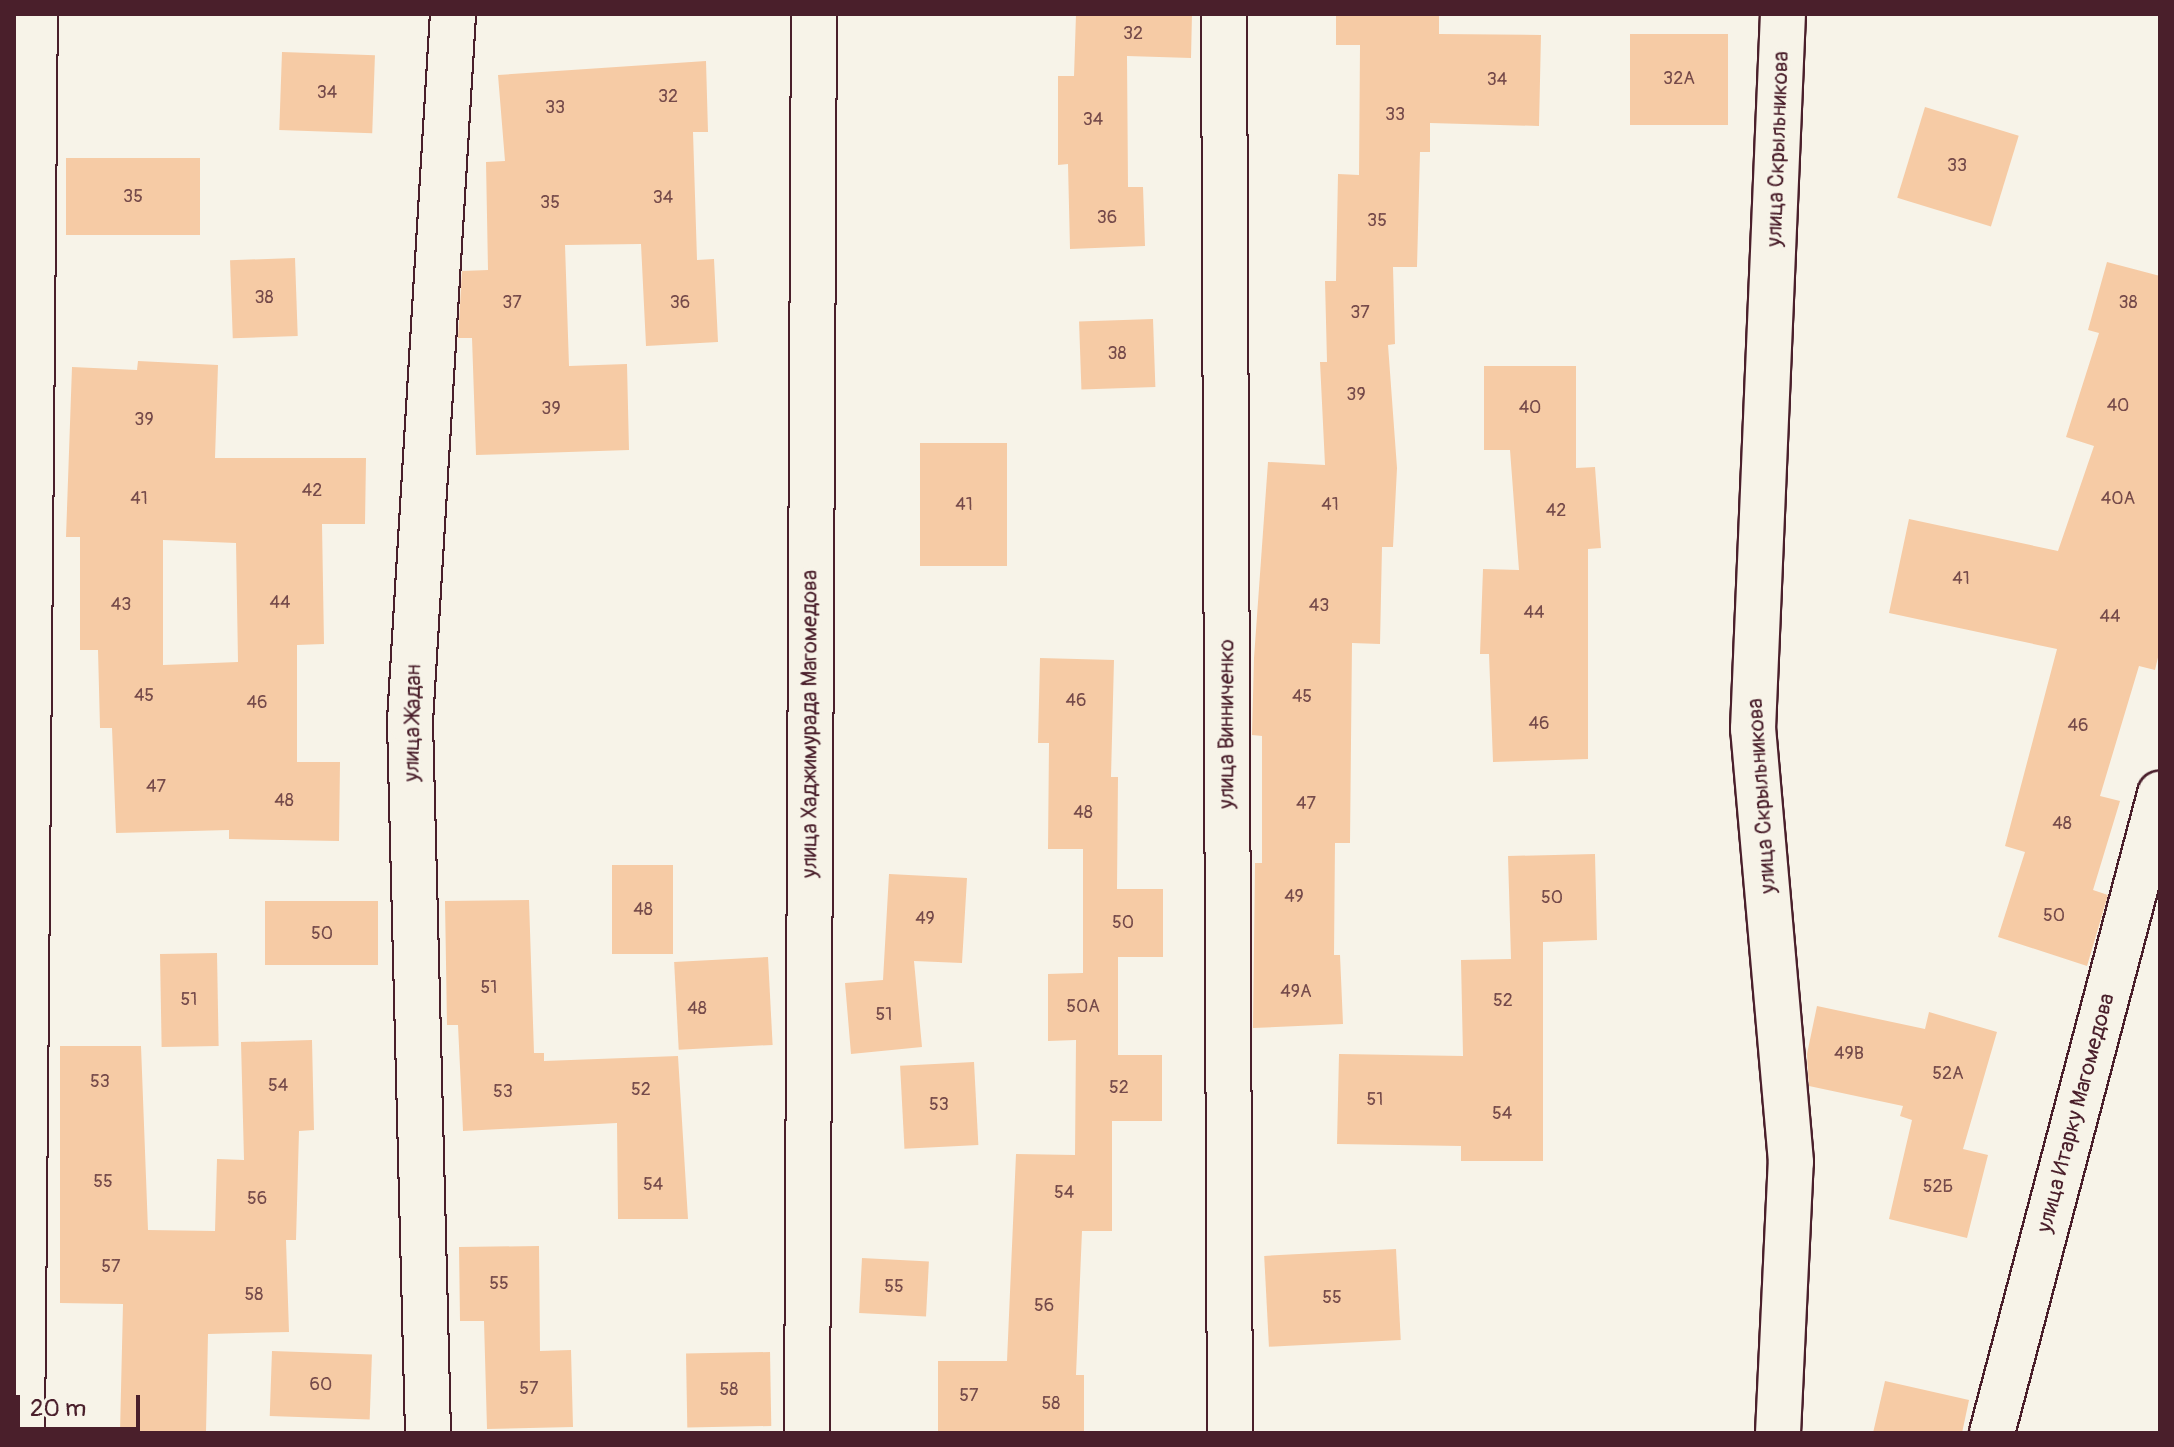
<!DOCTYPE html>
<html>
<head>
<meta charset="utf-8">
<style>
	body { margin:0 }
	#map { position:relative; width:2174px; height:1447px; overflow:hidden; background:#f7f3e8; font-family:Pangolin,sans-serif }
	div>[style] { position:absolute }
	.building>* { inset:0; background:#f6cba5; transform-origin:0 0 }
	.roads { filter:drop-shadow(2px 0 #4a1f2b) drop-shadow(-2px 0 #4a1f2b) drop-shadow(0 2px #4a1f2b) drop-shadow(0 -2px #4a1f2b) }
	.minor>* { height:44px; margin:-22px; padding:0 22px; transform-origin:22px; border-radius:22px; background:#f7f3e8 }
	span { translate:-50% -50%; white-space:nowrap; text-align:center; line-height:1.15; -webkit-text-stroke:6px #f7f3e8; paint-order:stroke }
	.number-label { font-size:18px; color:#754a4a }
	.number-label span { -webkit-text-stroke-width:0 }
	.street-label { font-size:22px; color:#4a1f2b }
	.frame { position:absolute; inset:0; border:16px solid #4a1f2b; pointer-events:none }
	.scale { position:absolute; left:16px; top:1395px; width:124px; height:36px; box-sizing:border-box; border:4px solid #4a1f2b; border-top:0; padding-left:10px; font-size:24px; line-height:28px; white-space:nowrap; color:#4a1f2b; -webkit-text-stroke:6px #f7f3e8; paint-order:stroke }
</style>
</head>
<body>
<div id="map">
	<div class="building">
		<i style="clip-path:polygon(1076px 14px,1192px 14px,1191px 58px,1127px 56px,1128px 187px,1143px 187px,1145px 246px,1070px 249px,1068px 164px,1058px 165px,1058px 76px,1074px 76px)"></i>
		<i style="clip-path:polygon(1336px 14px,1439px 14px,1439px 34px,1541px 35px,1539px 126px,1430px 123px,1430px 152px,1420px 152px,1417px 267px,1393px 267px,1395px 344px,1388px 345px,1397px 468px,1393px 547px,1382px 547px,1380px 644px,1352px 643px,1350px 843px,1335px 843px,1334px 955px,1340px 955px,1343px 1024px,1253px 1028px,1255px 863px,1262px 863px,1262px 736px,1252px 735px,1254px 658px,1268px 462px,1325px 465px,1320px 362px,1327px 362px,1325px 281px,1336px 281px,1338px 174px,1359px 175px,1360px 45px,1336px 45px)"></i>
		<i style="left:1630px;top:34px;width:98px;height:91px"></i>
		<i style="left:282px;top:52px;width:93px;height:78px;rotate:2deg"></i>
		<i style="clip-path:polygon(706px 61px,708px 132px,693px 132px,697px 260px,714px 259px,718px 342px,646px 346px,641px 244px,565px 245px,569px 366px,627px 364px,629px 450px,476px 455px,472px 338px,458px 338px,462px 271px,488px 270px,486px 162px,505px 161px,498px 75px)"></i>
		<i style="left:1925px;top:107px;width:98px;height:95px;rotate:17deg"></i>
		<i style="left:200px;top:158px;width:77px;height:134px;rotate:90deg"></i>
		<i style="left:295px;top:258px;width:78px;height:65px;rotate:88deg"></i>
		<i style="clip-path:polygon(2107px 262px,2160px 276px,2160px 649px,2155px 670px,2139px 666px,2100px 796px,2120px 801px,2093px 890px,2108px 895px,2087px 966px,1998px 937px,2025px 852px,2005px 846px,2057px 649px,1889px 613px,1909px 519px,2058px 551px,2094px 446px,2066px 437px,2099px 333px,2088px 330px)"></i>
		<i style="left:1153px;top:319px;width:68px;height:74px;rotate:88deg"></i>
		<i style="clip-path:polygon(evenodd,138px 361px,218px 365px,215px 458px,366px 458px,365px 524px,322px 524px,324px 644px,297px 645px,297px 762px,340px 762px,339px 841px,229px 839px,229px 830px,116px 833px,112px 728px,100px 728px,98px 650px,80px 650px,80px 537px,66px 537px,72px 367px,137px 370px,138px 361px,163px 540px,236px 543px,238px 662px,163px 665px,163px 540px)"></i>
		<i style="clip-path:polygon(1484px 366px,1576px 366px,1576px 468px,1595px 467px,1601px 548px,1588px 549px,1588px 759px,1493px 762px,1489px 654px,1480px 654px,1483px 569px,1519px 570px,1510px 450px,1484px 450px)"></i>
		<i style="left:920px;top:443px;width:87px;height:123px"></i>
		<i style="clip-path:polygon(1040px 658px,1114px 660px,1111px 777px,1118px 777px,1117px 889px,1163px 889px,1163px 957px,1118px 957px,1118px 1055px,1162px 1055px,1162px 1121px,1112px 1121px,1112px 1231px,1082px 1231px,1076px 1375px,1084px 1375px,1084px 1433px,938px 1431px,938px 1361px,1007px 1361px,1016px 1154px,1075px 1155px,1076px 1040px,1048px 1041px,1048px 974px,1083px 973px,1083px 849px,1048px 849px,1049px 743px,1038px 743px)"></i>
		<i style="clip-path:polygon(1595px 854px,1597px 940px,1543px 942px,1543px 1161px,1461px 1161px,1461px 1146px,1337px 1144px,1339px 1054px,1463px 1056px,1461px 960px,1511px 959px,1508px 856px)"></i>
		<i style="left:673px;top:865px;width:89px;height:61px;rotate:90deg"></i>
		<i style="clip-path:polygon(889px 874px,967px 878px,962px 963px,914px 961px,922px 1047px,851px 1054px,845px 983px,883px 980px)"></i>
		<i style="clip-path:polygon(529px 900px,534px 1053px,544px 1053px,544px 1061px,678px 1056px,688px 1219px,618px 1219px,617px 1123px,463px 1131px,458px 1025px,447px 1025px,445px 901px)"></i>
		<i style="left:378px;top:901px;width:64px;height:113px;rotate:90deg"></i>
		<i style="left:217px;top:953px;width:93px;height:57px;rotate:89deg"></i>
		<i style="left:768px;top:957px;width:88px;height:94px;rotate:87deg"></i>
		<i style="clip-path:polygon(1817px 1006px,1925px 1029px,1929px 1012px,1997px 1032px,1963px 1149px,1988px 1155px,1967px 1238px,1889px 1219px,1912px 1120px,1900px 1116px,1903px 1106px,1809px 1086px,1807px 1054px)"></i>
		<i style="clip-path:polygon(312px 1040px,314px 1130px,299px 1131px,296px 1240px,286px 1240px,289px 1332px,208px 1334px,206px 1433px,120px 1433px,123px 1304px,60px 1303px,60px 1046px,141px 1046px,148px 1230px,215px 1231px,217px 1159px,244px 1160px,241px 1042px)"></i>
		<i style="left:974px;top:1062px;width:83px;height:74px;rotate:87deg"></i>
		<i style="clip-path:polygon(539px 1246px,540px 1351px,571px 1350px,573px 1427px,487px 1429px,484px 1321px,460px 1321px,459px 1247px)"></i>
		<i style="left:1396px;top:1249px;width:91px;height:132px;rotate:87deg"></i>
		<i style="left:862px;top:1258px;width:67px;height:55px;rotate:3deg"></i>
		<i style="left:272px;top:1351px;width:100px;height:65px;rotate:2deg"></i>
		<i style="left:770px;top:1352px;width:74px;height:84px;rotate:89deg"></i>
		<i style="clip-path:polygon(1885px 1381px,1969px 1400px,1962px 1433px,1873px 1433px)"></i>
	</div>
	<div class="roads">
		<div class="minor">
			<i style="left:1224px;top:14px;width:1419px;rotate:89.76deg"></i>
			<i style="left:22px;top:1433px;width:1419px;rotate:-89.48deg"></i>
			<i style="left:428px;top:1433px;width:712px;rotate:-91.45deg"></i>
			<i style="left:410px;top:721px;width:708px;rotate:-86.52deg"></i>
			<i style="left:807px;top:1433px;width:1419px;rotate:-89.72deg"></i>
			<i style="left:1778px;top:1433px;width:271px;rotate:-87.3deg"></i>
			<i style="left:1791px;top:1162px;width:435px;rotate:-95deg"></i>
			<i style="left:1753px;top:729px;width:716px;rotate:-87.6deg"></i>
			<i style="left:1992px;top:1433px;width:661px;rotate:-75.27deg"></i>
		</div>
	</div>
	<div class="number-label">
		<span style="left:1133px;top:34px">32</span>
		<span style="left:1679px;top:79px">32А</span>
		<span style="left:1497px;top:80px">34</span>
		<span style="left:327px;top:93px">34</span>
		<span style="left:668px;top:97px">32</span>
		<span style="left:555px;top:108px">33</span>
		<span style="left:1395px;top:115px">33</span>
		<span style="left:1093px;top:120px">34</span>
		<span style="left:1957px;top:166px">33</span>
		<span style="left:133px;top:197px">35</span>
		<span style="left:663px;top:198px">34</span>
		<span style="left:550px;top:203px">35</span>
		<span style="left:1107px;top:218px">36</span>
		<span style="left:1377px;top:221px">35</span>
		<span style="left:264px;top:298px">38</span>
		<span style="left:512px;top:303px">37</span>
		<span style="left:680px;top:303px">36</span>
		<span style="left:2128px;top:303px">38</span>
		<span style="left:1360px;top:313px">37</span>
		<span style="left:1117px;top:354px">38</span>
		<span style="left:1356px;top:395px">39</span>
		<span style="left:2118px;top:406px">40</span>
		<span style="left:1530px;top:408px">40</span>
		<span style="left:551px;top:409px">39</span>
		<span style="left:144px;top:420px">39</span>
		<span style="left:312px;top:491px">42</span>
		<span style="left:139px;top:499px">41</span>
		<span style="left:2118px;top:499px">40А</span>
		<span style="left:964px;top:505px">41</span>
		<span style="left:1330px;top:505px">41</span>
		<span style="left:1556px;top:511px">42</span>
		<span style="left:1961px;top:579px">41</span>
		<span style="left:280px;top:603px">44</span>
		<span style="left:121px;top:605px">43</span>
		<span style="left:1319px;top:606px">43</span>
		<span style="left:1534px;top:613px">44</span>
		<span style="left:2110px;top:617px">44</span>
		<span style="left:144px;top:696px">45</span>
		<span style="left:1302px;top:697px">45</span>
		<span style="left:1076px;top:701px">46</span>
		<span style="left:257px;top:703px">46</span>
		<span style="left:1539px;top:724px">46</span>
		<span style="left:2078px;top:726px">46</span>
		<span style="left:156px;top:787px">47</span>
		<span style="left:284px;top:801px">48</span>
		<span style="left:1306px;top:804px">47</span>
		<span style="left:1083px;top:813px">48</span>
		<span style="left:2062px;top:824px">48</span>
		<span style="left:1294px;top:897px">49</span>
		<span style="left:1552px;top:898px">50</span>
		<span style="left:643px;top:910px">48</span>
		<span style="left:2054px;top:916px">50</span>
		<span style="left:925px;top:919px">49</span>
		<span style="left:1123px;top:923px">50</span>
		<span style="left:322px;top:934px">50</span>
		<span style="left:489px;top:988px">51</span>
		<span style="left:1296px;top:992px">49А</span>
		<span style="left:189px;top:1000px">51</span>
		<span style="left:1503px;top:1001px">52</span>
		<span style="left:1083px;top:1007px">50А</span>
		<span style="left:697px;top:1009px">48</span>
		<span style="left:884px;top:1015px">51</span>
		<span style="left:1849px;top:1054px">49В</span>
		<span style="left:1948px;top:1074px">52А</span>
		<span style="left:100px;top:1082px">53</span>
		<span style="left:278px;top:1086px">54</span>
		<span style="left:1119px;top:1088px">52</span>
		<span style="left:641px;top:1090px">52</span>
		<span style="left:503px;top:1092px">53</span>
		<span style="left:1375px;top:1100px">51</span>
		<span style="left:939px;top:1105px">53</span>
		<span style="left:1502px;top:1114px">54</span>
		<span style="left:103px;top:1182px">55</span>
		<span style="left:653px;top:1185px">54</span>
		<span style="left:1938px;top:1187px">52Б</span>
		<span style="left:1064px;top:1193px">54</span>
		<span style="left:257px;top:1199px">56</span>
		<span style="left:111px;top:1267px">57</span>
		<span style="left:499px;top:1284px">55</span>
		<span style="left:894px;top:1287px">55</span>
		<span style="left:254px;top:1295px">58</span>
		<span style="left:1332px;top:1298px">55</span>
		<span style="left:1044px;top:1306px">56</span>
		<span style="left:321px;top:1385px">60</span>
		<span style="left:529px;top:1389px">57</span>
		<span style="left:729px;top:1390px">58</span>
		<span style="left:969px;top:1396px">57</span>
		<span style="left:1051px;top:1404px">58</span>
	</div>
	<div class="street-label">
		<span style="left:1778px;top:149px;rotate:-88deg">улица Скрыльникова</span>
		<span style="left:413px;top:723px;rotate:-89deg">улица Жадан</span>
		<span style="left:810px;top:724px;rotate:-90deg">улица Хаджимурада Магомедова</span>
		<span style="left:1227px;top:724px;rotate:-90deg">улица Винниченко</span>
		<span style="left:1762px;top:796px;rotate:-94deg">улица Скрыльникова</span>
		<span style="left:2076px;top:1113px;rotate:-75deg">улица Итарку Магомедова</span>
	</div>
	<div class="frame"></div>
	<div class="scale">20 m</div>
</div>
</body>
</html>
